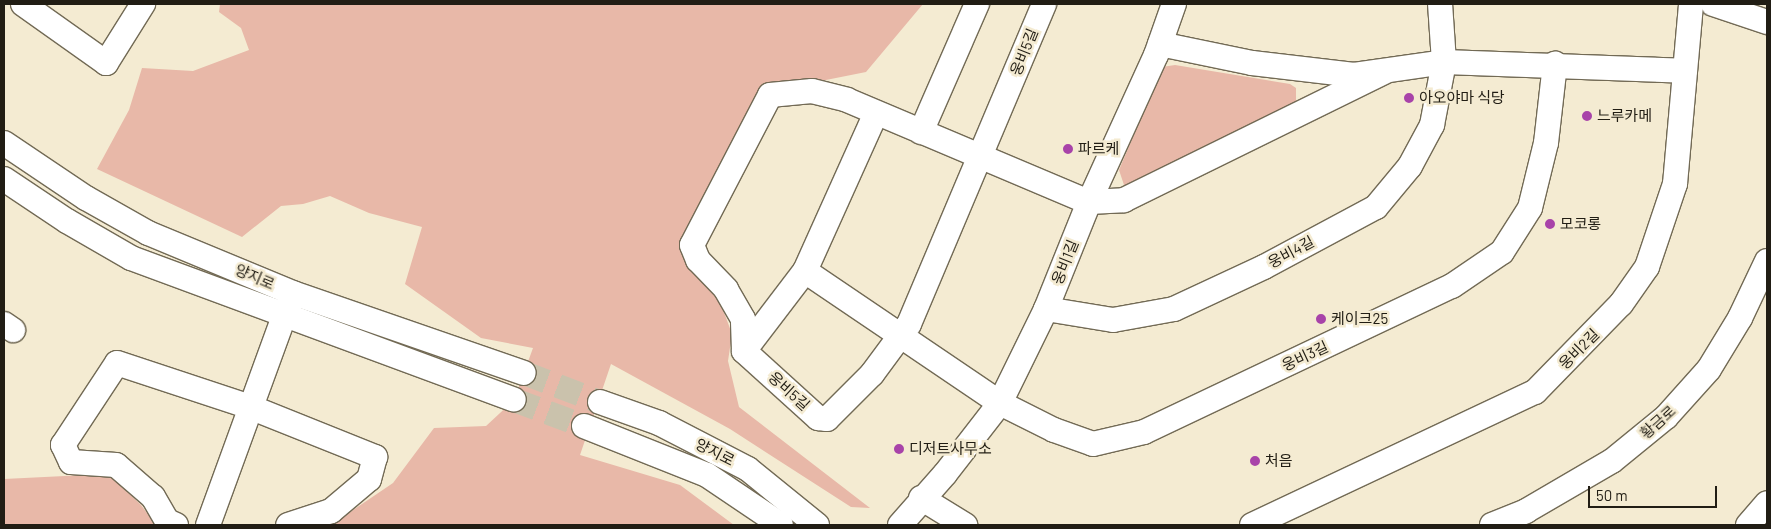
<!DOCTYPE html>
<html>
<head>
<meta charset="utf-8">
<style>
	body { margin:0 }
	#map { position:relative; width:1771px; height:529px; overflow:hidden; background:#f4ebd2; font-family:Barlow,"Noto Sans KR",sans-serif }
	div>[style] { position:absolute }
	.green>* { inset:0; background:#e8b8a8 }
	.minor-tunnel>* { height:24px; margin-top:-12px; transform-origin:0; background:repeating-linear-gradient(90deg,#cac2ac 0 24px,transparent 0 36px) }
	.roads { filter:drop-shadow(1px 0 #726a55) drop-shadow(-1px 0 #726a55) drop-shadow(0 1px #726a55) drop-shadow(0 -1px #726a55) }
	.minor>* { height:24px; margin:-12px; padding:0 12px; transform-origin:12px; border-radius:12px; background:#fff }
	.dots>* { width:14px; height:14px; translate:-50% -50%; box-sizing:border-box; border:2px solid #f4ebd2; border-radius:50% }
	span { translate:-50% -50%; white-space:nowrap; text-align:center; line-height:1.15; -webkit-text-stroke:5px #f4ebd2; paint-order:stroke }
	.street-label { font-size:15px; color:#211d14 }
	.poi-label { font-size:15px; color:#211d14 }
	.left { translate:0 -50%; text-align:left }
	.frame { position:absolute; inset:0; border:5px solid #211d14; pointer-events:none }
	.scale { position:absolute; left:1588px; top:486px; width:129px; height:22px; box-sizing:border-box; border:2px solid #211d14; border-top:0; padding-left:6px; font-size:15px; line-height:18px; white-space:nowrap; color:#211d14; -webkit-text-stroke:4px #f4ebd2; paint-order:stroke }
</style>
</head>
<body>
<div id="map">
	<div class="green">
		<i style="clip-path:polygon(220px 4px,923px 4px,866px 72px,761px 93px,712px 179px,680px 245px,718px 296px,732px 334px,728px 361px,739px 407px,870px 508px,851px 507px,730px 429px,611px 364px,580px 455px,680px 485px,734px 525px,331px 525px,393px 483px,434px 428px,486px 426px,514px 400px,533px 348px,481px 338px,405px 284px,422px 227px,369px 213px,330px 196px,303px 204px,281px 206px,242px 237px,97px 169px,129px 110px,142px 68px,193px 71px,249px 50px,241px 28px,219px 12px)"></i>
		<i style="clip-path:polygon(1175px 65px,1290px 84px,1296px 88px,1296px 103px,1125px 188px,1119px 170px,1162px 67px)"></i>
		<i style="clip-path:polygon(85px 475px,112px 477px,141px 505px,156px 525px,4px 525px,4px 479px)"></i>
	</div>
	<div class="minor-tunnel">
		<i style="left:524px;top:373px;width:81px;rotate:20.9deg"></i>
		<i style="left:514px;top:400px;width:75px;rotate:20.4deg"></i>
	</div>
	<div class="roads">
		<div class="minor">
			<i style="left:23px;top:4px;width:102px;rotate:35.4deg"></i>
			<i style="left:106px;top:63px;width:70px;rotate:-57.9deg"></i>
			<i style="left:1713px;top:4px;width:57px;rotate:18.4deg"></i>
			<i style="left:1160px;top:44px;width:94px;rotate:11.7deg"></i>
			<i style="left:1252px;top:63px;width:103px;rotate:6.7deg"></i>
			<i style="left:1354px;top:75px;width:91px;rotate:-8.2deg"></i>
			<i style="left:1444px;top:62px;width:241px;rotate:2.1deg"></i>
			<i style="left:921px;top:132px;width:140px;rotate:-66.4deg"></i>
			<i style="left:4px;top:143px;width:99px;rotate:33.9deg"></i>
			<i style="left:86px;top:198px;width:71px;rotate:29.4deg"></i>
			<i style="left:148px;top:233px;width:157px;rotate:22.5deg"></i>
			<i style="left:293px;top:293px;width:244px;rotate:19.1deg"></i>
			<i style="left:4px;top:179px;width:76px;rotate:33.7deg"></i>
			<i style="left:67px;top:221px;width:74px;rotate:30deg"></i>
			<i style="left:131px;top:258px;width:408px;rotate:20.3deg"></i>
			<i style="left:805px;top:271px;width:235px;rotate:34.1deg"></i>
			<i style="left:1000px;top:403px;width:60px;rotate:26.6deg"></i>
			<i style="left:1054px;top:430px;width:41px;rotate:19.7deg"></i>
			<i style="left:1093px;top:444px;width:52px;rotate:-13.2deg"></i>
			<i style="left:1144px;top:432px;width:341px;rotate:-25.4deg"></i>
			<i style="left:1452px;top:286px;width:60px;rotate:-34.2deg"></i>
			<i style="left:1502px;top:252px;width:52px;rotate:-57.5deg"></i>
			<i style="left:1530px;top:208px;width:67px;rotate:-76.2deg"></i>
			<i style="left:1546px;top:143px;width:80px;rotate:-83.5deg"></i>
			<i style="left:1046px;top:309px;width:68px;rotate:9.3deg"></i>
			<i style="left:1113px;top:320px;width:62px;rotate:-10.2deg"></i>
			<i style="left:1174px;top:309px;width:99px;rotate:-25deg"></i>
			<i style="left:1264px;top:267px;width:127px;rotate:-28.2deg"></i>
			<i style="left:1376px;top:207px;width:53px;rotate:-50.3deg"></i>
			<i style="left:1410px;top:166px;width:47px;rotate:-61.8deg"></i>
			<i style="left:1432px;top:125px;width:64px;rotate:-79.2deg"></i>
			<i style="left:1444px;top:62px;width:58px;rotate:-93.9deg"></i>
			<i style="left:4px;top:324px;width:11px;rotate:34deg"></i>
			<i style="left:744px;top:351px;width:32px;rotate:-92deg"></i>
			<i style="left:743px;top:319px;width:34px;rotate:-120deg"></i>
			<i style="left:726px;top:289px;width:40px;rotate:-134deg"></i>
			<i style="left:698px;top:260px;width:16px;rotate:-112deg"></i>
			<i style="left:692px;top:245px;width:169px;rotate:-62.5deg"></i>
			<i style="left:770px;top:95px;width:42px;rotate:-5.4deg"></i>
			<i style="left:812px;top:91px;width:36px;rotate:14deg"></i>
			<i style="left:847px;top:100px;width:263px;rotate:22.9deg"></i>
			<i style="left:1089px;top:202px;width:35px;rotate:-3deg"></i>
			<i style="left:1124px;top:200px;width:290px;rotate:-26.2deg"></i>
			<i style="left:744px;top:351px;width:100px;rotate:42.2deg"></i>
			<i style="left:818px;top:418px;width:9px;rotate:6deg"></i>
			<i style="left:827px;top:419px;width:64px;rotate:-45deg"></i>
			<i style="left:872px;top:374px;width:62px;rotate:-53.5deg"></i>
			<i style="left:909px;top:324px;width:347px;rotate:-67.1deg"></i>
			<i style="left:744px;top:351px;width:101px;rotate:-52.7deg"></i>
			<i style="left:805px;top:271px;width:173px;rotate:-65.8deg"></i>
			<i style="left:600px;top:402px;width:63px;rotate:19.6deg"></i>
			<i style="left:659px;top:423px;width:100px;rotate:27.3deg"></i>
			<i style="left:748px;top:469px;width:89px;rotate:39.1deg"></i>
			<i style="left:584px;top:426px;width:132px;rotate:21.7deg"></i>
			<i style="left:707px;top:475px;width:89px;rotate:34deg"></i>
			<i style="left:921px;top:498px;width:52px;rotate:31.5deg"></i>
			<i style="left:176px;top:525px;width:10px;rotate:-156deg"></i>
			<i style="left:167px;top:521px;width:28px;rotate:-120deg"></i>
			<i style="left:153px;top:497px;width:49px;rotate:-139.1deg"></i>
			<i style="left:116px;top:465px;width:45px;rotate:-176.2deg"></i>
			<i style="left:71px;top:462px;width:19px;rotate:-115deg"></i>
			<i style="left:63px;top:445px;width:98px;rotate:-56.6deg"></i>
			<i style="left:117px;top:363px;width:140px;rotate:18.3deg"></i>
			<i style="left:250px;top:407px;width:135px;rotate:21.8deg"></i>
			<i style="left:375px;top:457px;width:23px;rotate:105deg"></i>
			<i style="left:369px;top:479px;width:50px;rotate:139.9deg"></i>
			<i style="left:331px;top:511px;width:45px;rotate:162deg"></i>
			<i style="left:208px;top:525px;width:237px;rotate:-70deg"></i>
			<i style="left:900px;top:525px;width:68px;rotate:-48.6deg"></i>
			<i style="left:945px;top:474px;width:90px;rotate:-52.2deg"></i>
			<i style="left:1000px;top:403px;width:105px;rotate:-63.9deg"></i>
			<i style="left:1046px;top:309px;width:115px;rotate:-68.1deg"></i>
			<i style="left:1089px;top:202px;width:162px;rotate:-65.5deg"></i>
			<i style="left:1156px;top:55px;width:54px;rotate:-70.6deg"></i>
			<i style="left:1252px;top:525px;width:313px;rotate:-25.2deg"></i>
			<i style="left:1535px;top:392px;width:123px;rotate:-45.7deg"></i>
			<i style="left:1621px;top:304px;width:45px;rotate:-54.9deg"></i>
			<i style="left:1647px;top:267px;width:88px;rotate:-71.4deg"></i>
			<i style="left:1675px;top:184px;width:181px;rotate:-84.9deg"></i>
			<i style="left:1492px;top:525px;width:37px;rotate:-22deg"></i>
			<i style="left:1526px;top:511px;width:99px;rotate:-30.2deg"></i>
			<i style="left:1612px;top:461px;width:70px;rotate:-39.2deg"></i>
			<i style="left:1666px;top:417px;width:64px;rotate:-48.1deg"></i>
			<i style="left:1709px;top:369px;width:60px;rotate:-58.7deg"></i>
			<i style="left:1740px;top:318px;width:63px;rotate:-64.7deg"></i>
			<i style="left:1748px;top:525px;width:29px;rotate:-49deg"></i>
		</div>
	</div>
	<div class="dots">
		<i style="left:1409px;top:98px;background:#a843a9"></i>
		<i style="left:1587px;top:116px;background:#a843a9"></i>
		<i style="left:1068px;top:149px;background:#a843a9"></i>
		<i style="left:1550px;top:224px;background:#a843a9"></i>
		<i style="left:1321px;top:319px;background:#a843a9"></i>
		<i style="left:899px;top:449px;background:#a843a9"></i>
		<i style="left:1255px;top:461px;background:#a843a9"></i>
	</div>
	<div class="street-label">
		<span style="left:1024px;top:52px;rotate:-68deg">웅비5길</span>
		<span style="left:1291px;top:252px;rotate:-28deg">웅비4길</span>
		<span style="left:1065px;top:262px;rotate:-68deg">웅비1길</span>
		<span style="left:255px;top:277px;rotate:23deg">양지로</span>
		<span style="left:1579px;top:349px;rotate:-45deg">웅비2길</span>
		<span style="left:1305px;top:356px;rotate:-25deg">웅비3길</span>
		<span style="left:789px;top:391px;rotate:42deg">웅비5길</span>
		<span style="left:1658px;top:422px;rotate:-42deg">황금로</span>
		<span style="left:715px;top:452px;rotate:27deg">양지로</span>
	</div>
	<div class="poi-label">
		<span class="left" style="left:1419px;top:98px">아오야마 식당</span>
		<span class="left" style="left:1597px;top:116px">느루카메</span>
		<span class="left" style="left:1078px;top:149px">파르케</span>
		<span class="left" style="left:1560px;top:224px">모코롱</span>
		<span class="left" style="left:1331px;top:319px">케이크25</span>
		<span class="left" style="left:909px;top:449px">디저트사무소</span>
		<span class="left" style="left:1265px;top:461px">처음</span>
	</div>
	<div class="frame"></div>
	<div class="scale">50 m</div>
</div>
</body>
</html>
